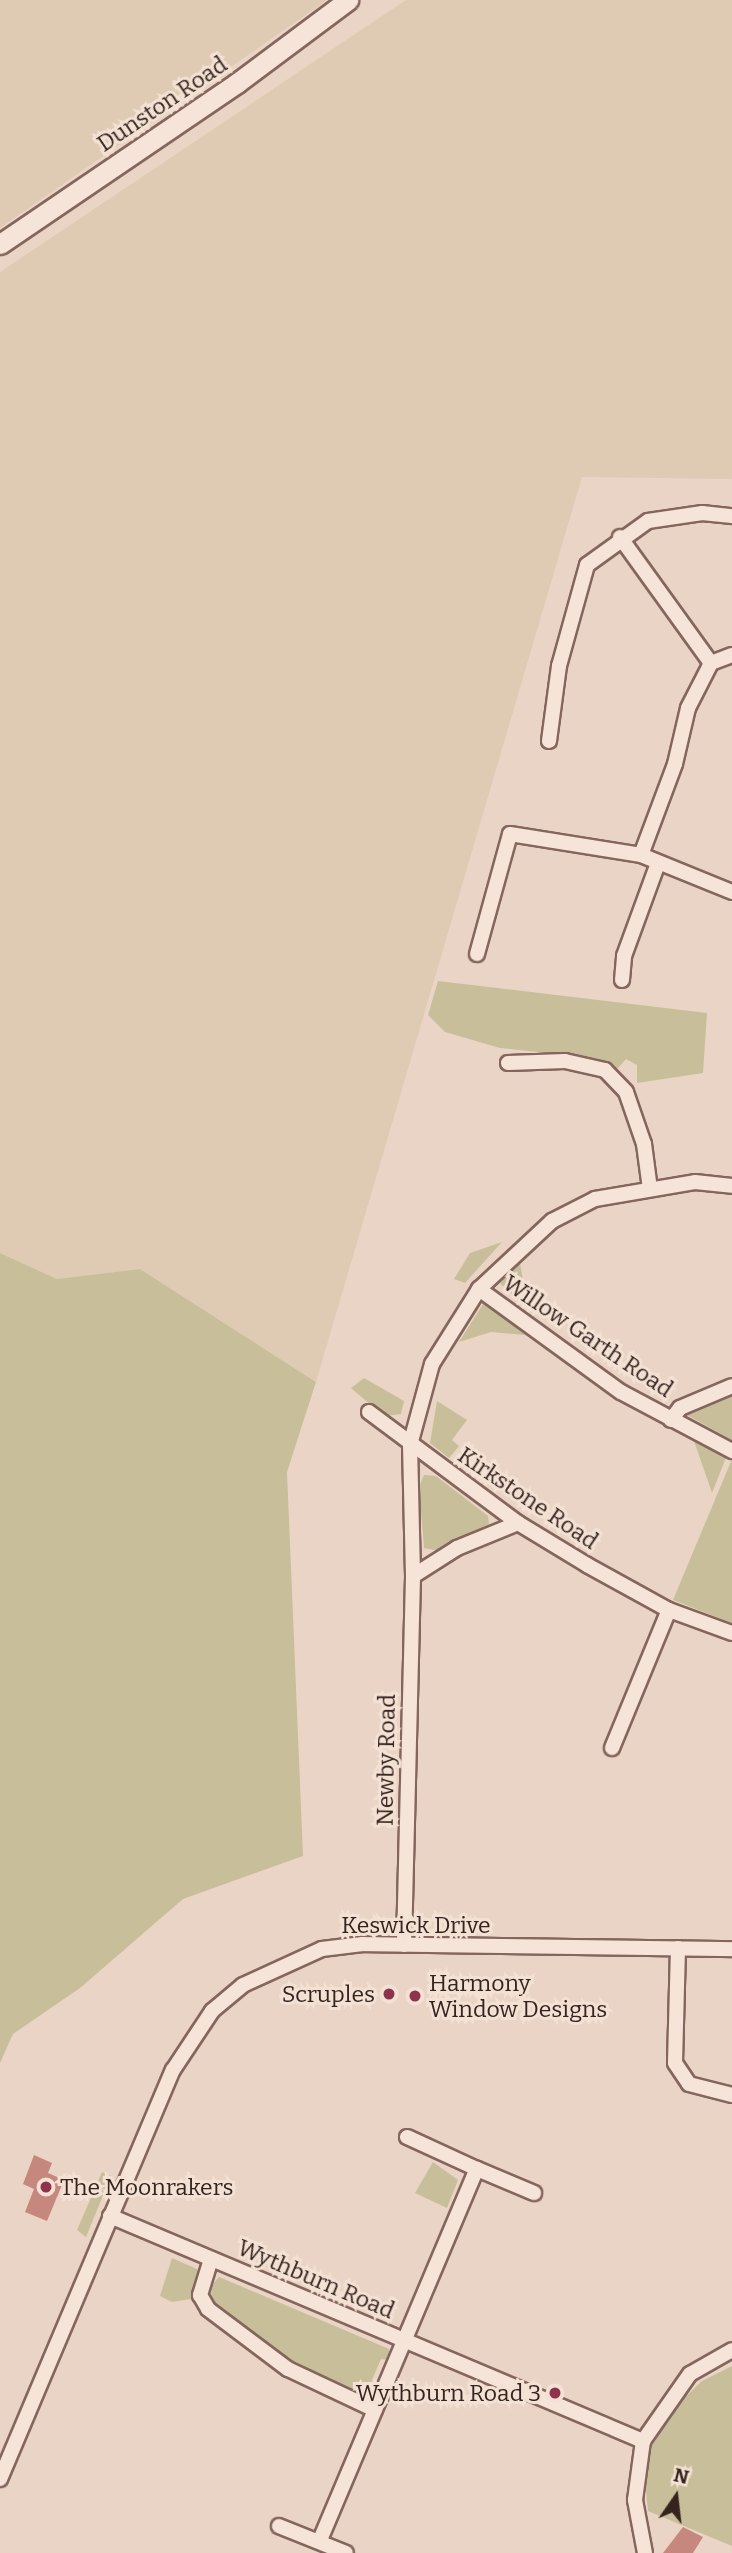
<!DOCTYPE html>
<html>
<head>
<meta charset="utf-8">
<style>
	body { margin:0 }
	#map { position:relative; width:732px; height:2553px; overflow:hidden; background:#ead4c5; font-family:Bitter,serif }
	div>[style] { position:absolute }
	.farmland>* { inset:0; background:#dfcbb3 }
	.green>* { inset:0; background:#c8bf9a }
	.building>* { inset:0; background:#c6877e }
	.roads { filter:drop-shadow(2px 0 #84665d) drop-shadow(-2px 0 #84665d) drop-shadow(0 2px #84665d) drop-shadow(0 -2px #84665d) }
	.minor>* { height:14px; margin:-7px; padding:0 7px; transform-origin:7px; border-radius:7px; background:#f6e4d8 }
	.secondary>* { height:19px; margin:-9.5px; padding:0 9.5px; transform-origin:9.5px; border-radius:9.5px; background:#f6e4d8 }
	.dots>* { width:19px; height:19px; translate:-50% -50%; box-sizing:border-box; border:4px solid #f3e1d4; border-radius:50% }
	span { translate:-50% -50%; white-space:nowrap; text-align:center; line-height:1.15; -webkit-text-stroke:6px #f3e1d4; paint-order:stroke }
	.street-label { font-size:23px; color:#35231f }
	.poi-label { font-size:23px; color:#35231f }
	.left { translate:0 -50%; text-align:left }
	.right { translate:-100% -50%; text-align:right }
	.north { position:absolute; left:641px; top:2462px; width:70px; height:70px; -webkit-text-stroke:5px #f3e1d4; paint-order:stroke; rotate:14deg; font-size:19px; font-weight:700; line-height:28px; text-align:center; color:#35231f }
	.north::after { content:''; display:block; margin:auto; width:24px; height:32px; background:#35231f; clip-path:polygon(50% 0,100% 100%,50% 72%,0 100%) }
</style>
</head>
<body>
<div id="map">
	<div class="farmland">
		<i style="clip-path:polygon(0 0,327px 0,0 228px)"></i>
		<i style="clip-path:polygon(406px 0,732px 0,732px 479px,582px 477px,316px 1382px,140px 1269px,57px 1279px,0 1253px,0 272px)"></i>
	</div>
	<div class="green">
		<i style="clip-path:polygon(438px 981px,707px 1013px,703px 1073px,637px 1083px,637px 1065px,626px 1059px,617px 1069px,592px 1058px,500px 1048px,445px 1032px,428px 1015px)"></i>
		<i style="clip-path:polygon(502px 1242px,465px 1283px,454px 1279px,470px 1253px)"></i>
		<i style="clip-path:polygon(0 1253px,57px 1279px,140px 1269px,316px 1382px,287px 1472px,303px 1856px,183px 1899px,80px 1988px,13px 2034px,0 2063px)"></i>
		<i style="clip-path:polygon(520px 1263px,527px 1304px,525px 1307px,500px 1283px)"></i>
		<i style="clip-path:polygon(483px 1304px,491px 1306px,525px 1335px,491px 1332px,459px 1342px)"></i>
		<i style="clip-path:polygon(364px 1378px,404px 1401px,401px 1414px,384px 1416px,351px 1388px)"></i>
		<i style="clip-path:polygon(732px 1394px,732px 1440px,687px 1415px,687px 1412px)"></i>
		<i style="clip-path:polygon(437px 1401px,467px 1420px,452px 1440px,459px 1446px,449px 1458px,430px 1443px)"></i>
		<i style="clip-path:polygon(693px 1438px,727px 1455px,712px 1493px)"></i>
		<i style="clip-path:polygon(732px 1459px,732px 1623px,673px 1600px)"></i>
		<i style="clip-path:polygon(424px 1475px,436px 1476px,488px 1516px,489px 1524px,439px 1551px,424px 1548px,419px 1487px)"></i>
		<i style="clip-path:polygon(433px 2162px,458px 2180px,447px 2208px,415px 2193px)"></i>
		<i style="clip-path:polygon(102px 2172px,111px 2176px,86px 2237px,77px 2230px)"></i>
		<i style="clip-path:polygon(172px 2258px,199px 2270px,197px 2298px,172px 2302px,160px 2296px)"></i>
		<i style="clip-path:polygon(219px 2277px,389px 2349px,390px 2360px,381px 2359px,372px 2380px,377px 2388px,360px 2395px,266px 2347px,212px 2302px,211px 2286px)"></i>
		<i style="clip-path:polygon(732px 2366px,732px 2546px,648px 2511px,645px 2481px,651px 2447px,679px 2403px,702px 2381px)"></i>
	</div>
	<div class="building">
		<i style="clip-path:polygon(34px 2155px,52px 2163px,48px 2173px,64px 2180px,47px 2221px,25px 2212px,34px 2189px,23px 2184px)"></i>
		<i style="clip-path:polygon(683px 2527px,703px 2537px,693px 2553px,663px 2553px)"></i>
	</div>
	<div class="roads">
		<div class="minor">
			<i style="left:620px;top:537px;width:155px;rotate:54.2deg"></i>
			<i style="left:549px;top:741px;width:76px;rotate:-82.4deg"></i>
			<i style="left:559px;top:666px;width:105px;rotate:-74.5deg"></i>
			<i style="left:587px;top:565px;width:75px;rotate:-35.8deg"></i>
			<i style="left:648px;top:521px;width:55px;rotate:-8.4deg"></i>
			<i style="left:702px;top:513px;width:30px;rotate:6deg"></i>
			<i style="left:641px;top:855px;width:97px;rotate:-69.5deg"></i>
			<i style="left:675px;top:764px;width:57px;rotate:-76.9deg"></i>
			<i style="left:688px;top:708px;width:51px;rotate:-62.9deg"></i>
			<i style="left:711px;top:663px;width:22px;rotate:-21deg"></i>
			<i style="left:477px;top:954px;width:124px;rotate:-74.6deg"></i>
			<i style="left:510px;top:834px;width:133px;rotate:9.1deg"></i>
			<i style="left:641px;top:855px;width:98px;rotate:22.1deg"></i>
			<i style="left:622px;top:980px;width:24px;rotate:-85deg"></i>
			<i style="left:624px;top:956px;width:99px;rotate:-69.9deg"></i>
			<i style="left:508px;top:1063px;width:57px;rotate:-2deg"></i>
			<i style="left:565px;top:1061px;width:41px;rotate:12.7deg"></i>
			<i style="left:605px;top:1070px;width:30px;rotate:46deg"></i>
			<i style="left:626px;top:1092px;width:55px;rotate:70.9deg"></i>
			<i style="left:644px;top:1144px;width:45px;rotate:82.4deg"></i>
			<i style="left:479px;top:1289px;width:175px;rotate:36deg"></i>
			<i style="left:621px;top:1392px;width:126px;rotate:28deg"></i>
			<i style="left:369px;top:1412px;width:186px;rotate:36.7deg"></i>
			<i style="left:518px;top:1523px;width:81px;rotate:31.3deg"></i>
			<i style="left:587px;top:1565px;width:94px;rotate:28.8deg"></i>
			<i style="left:669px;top:1610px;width:67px;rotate:20.1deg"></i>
			<i style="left:671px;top:1420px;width:15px;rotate:-53deg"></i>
			<i style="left:680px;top:1408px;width:56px;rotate:-22.9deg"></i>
			<i style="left:413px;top:1576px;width:52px;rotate:-32.5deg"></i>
			<i style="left:457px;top:1548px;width:66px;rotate:-22.3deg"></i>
			<i style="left:612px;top:1748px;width:149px;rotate:-67.6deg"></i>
			<i style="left:404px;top:1945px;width:369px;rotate:-88.6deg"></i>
			<i style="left:413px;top:1576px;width:131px;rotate:-91.3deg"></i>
			<i style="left:410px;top:1445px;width:84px;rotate:-74.8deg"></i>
			<i style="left:432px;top:1364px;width:89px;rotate:-57.9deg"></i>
			<i style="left:479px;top:1289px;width:100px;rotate:-43deg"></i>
			<i style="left:552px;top:1221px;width:48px;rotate:-27.1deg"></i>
			<i style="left:595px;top:1199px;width:101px;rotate:-9.6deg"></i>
			<i style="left:695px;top:1182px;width:37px;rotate:6deg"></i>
			<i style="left:678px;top:1948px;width:115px;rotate:91.5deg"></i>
			<i style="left:675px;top:2063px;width:25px;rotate:56deg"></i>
			<i style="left:689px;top:2084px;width:44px;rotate:14.3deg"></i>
			<i style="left:477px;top:2169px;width:62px;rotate:22.8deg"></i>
			<i style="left:110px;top:2216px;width:579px;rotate:22.89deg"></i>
			<i style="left:211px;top:2259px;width:38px;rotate:107deg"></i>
			<i style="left:200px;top:2295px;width:16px;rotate:60deg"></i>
			<i style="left:208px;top:2309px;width:100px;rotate:36.9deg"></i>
			<i style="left:288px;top:2369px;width:96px;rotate:25.2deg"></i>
			<i style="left:0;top:2479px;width:444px;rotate:-67.1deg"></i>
			<i style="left:173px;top:2070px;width:71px;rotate:-56.5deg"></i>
			<i style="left:212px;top:2011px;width:40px;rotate:-40deg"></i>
			<i style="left:243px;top:1985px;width:87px;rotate:-24.5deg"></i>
			<i style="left:322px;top:1949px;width:41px;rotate:-7deg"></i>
			<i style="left:363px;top:1944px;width:369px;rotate:0.8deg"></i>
			<i style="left:279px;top:2526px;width:72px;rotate:21.9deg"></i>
			<i style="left:320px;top:2540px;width:403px;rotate:-67.1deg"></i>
			<i style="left:477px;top:2169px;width:77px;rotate:-155.4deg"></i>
			<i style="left:645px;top:2553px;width:54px;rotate:-100.7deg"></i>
			<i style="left:635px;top:2500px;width:60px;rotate:-82.3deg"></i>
			<i style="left:643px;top:2441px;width:82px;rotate:-55deg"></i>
			<i style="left:690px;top:2374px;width:48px;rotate:-29.7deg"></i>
		</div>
		<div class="secondary">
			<i style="left:0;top:244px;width:287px;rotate:-34.2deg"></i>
			<i style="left:237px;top:83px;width:139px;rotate:-36.8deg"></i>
		</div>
	</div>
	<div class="dots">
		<i style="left:389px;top:1994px;background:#8e324e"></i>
		<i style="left:415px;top:1996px;background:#8e324e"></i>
		<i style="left:46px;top:2187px;background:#8e324e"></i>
		<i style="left:555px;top:2393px;background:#8e324e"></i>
	</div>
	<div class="street-label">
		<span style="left:162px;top:104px;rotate:-34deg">Dunston Road</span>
		<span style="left:588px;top:1336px;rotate:34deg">Willow Garth Road</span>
		<span style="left:528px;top:1498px;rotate:34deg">Kirkstone Road</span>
		<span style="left:386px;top:1760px;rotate:-89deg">Newby Road</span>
		<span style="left:416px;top:1925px">Keswick Drive</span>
		<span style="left:316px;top:2279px;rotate:23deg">Wythburn Road</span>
	</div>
	<div class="poi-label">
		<span class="left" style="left:429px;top:1996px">Harmony<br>Window Designs</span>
		<span class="right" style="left:375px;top:1994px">Scruples</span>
		<span class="left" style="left:60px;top:2187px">The Moonrakers</span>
		<span class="right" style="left:541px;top:2393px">Wythburn Road 3</span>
	</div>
	<div class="north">N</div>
</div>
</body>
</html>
